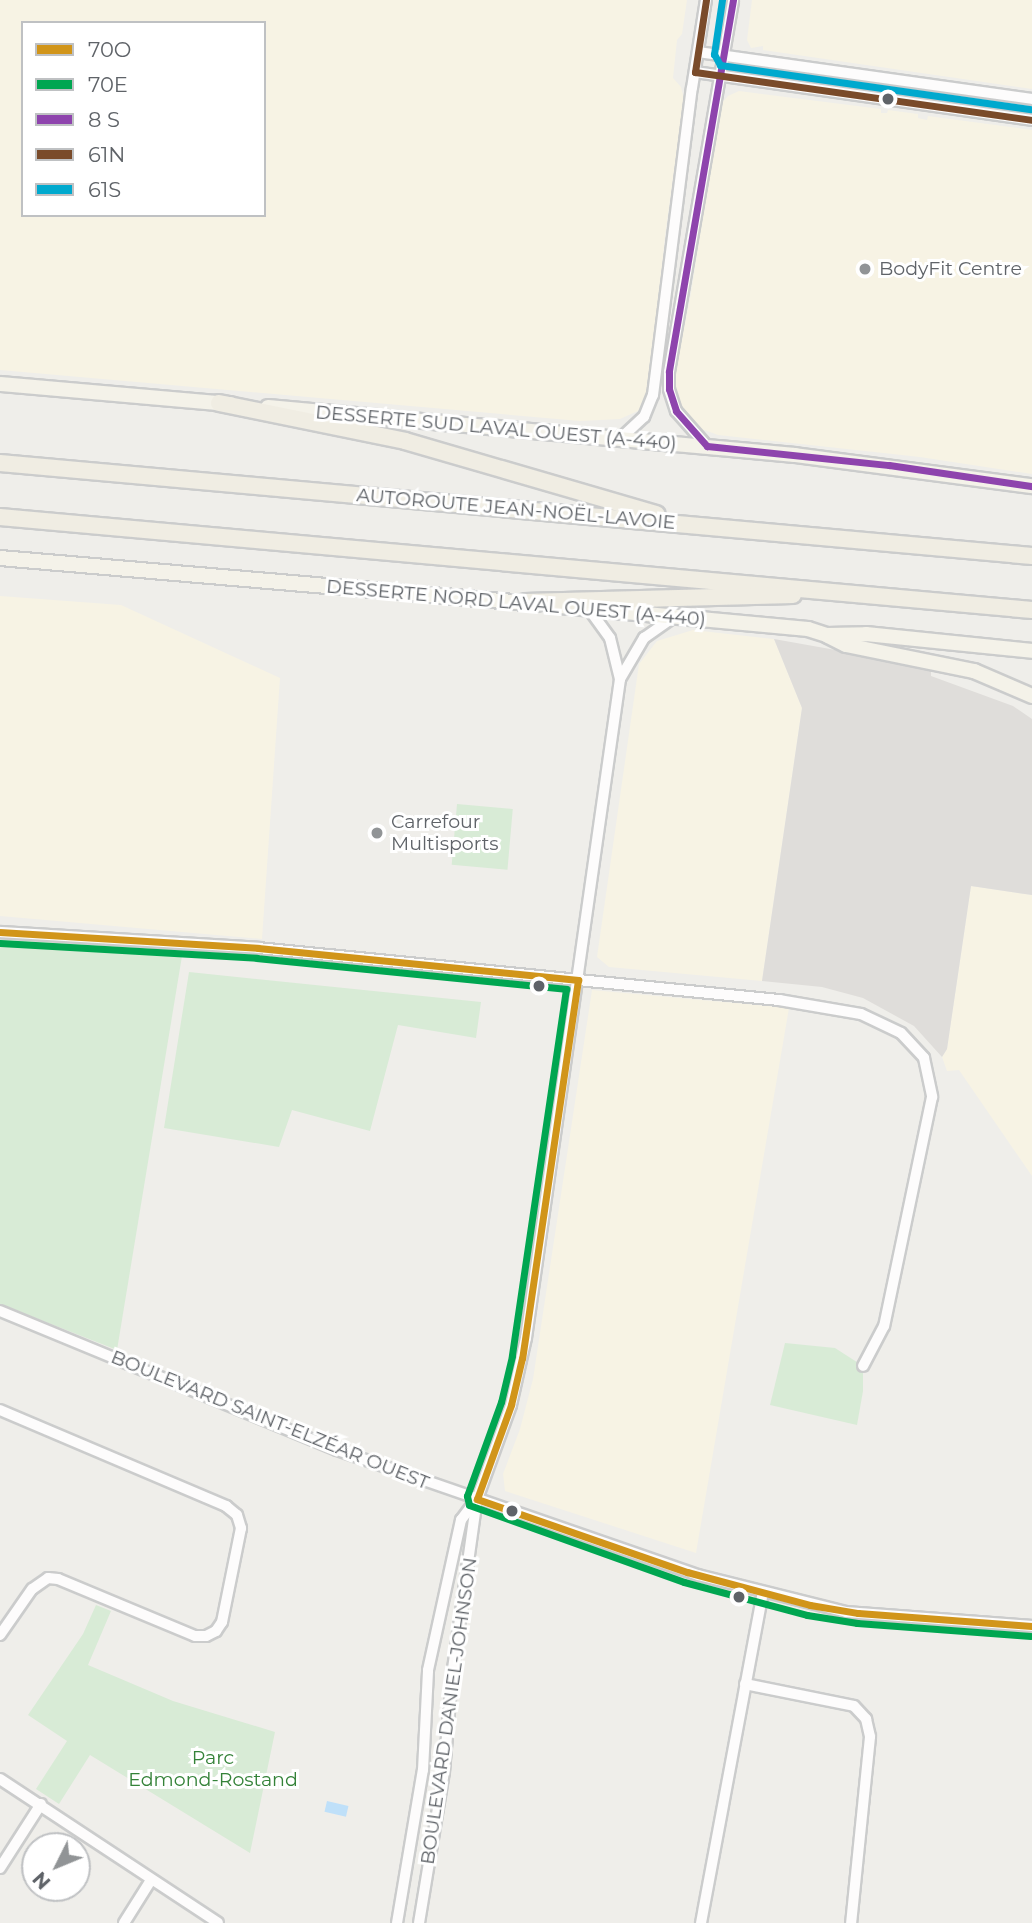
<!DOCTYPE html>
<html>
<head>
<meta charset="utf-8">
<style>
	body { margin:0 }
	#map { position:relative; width:1032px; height:1923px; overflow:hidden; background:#efeeea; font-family:Montserrat,sans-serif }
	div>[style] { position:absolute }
	.commercial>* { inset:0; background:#f7f3e4 }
	.industrial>* { inset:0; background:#dfddda }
	.green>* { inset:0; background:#d8ebd6; transform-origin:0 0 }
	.water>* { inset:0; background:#bfe0f9; transform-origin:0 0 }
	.roads { filter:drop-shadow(2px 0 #cbcccc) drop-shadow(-2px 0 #cbcccc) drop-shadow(0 2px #cbcccc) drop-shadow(0 -2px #cbcccc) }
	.minor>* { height:10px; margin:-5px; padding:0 5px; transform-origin:5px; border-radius:5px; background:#fdfcfc }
	.major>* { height:14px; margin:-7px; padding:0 7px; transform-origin:7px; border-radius:7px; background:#f4f2e9 }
	.highway>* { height:16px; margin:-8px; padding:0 8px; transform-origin:8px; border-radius:8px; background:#f0ede3 }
	.bus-1>* { height:7px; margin:-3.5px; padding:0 3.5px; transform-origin:3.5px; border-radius:3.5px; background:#d1951a }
	.bus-2>* { height:7px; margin:-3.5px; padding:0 3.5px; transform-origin:3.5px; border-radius:3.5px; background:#00a651 }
	.bus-3>* { height:7px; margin:-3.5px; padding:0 3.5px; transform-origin:3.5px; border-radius:3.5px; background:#8e44ad }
	.bus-4>* { height:7px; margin:-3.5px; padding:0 3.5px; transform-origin:3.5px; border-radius:3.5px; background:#7a4b2a }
	.bus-5>* { height:7px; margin:-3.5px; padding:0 3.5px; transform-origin:3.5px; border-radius:3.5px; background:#00a9ce }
	.dots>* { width:19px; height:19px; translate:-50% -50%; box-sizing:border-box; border:4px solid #fff; border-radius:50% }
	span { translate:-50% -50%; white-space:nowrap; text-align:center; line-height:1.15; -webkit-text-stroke:6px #fff; paint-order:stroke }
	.poi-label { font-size:19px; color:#5f6368 }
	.left { translate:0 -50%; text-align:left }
	.street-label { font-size:19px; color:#5f6368 }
	.park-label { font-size:19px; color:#348238 }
	.legend { position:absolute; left:21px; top:21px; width:245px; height:196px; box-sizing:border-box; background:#fff; border:2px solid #bfc1c3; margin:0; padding:9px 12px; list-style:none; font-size:21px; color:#5f6368 }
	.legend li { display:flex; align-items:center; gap:14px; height:35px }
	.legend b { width:35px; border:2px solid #bfc1c3 }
	.north { position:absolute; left:21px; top:1832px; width:70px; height:70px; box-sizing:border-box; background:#fff; border:2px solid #bfc1c3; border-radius:50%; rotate:227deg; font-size:19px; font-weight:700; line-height:28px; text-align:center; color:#5f6368 }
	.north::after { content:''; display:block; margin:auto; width:24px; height:32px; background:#919496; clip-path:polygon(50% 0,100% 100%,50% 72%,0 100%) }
</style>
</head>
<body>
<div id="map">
	<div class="commercial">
		<i style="clip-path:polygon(evenodd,0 0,687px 0,682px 34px,677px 40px,673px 78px,681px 87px,684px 99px,665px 236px,655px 343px,646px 400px,640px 410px,620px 419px,580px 421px,0 370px,0 0,23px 23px,264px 23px,264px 215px,23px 215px,23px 23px)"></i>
		<i style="clip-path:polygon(752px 0,1032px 0,1032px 89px,763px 50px,763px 46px,751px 48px,747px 40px)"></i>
		<i style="clip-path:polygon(739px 91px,881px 109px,881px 113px,887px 113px,888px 110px,918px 114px,918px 118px,927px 120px,928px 116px,1032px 130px,1032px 474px,920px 457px,718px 435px,699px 428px,683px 411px,677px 400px,675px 374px,691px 293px,720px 105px,728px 96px)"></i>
		<i style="clip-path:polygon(0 596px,121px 605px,280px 678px,262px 939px,0 916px)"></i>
		<i style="clip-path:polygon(693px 630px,774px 639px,802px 708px,762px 981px,609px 967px,597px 957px,639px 664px,657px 641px)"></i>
		<i style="clip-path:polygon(971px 886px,1032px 895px,1032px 1176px,959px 1070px,947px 1071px,942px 1057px,947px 1049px)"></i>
		<i style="clip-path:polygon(592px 990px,789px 1008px,696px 1553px,505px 1491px,503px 1474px,520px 1429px,533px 1379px)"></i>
	</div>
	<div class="industrial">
		<i style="clip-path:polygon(774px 639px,931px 667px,931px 676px,1013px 706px,1032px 719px,1032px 895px,971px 886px,947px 1049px,942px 1057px,914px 1026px,863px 998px,822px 987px,762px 981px,802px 708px)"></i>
	</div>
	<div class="green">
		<i style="left:457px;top:804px;width:56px;height:61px;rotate:5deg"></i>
		<i style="clip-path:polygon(0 939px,183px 950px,117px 1350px,0 1304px)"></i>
		<i style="clip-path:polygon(189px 972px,481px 1002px,476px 1038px,398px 1025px,370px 1131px,292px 1110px,279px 1147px,164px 1128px)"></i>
		<i style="clip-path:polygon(785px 1343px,835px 1348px,863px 1366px,863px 1391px,857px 1425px,770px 1405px)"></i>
		<i style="clip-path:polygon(96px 1605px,111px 1611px,88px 1665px,173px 1701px,275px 1732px,250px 1853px,90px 1755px,59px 1804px,36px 1789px,67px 1741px,28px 1715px,83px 1634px)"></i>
	</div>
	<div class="water">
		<i style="left:327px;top:1801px;width:22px;height:11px;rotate:13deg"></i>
	</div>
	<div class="roads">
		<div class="minor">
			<i style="left:698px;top:52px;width:337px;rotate:8deg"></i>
			<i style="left:695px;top:72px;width:340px;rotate:8.1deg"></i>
			<i style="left:620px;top:439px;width:33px;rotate:-43deg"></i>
			<i style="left:644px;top:417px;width:24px;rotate:-68deg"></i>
			<i style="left:653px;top:395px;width:309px;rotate:-82.8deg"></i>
			<i style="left:692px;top:88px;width:89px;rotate:-81deg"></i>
			<i style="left:707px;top:446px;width:47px;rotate:-131.5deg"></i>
			<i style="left:676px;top:411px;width:23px;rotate:-108deg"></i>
			<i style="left:669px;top:389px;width:17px;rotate:-90deg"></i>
			<i style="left:669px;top:372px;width:377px;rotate:-80.2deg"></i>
			<i style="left:620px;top:679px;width:48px;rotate:-59.7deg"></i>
			<i style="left:644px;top:638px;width:37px;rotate:-35deg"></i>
			<i style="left:0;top:932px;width:258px;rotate:3.5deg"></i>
			<i style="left:258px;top:948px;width:524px;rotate:5.7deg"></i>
			<i style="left:779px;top:1000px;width:83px;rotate:9.7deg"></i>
			<i style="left:861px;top:1014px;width:44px;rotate:25.4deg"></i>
			<i style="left:901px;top:1033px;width:34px;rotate:47deg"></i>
			<i style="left:924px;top:1058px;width:40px;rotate:78deg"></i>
			<i style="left:932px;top:1097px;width:234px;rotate:101.8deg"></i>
			<i style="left:884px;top:1326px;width:45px;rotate:117.7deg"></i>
			<i style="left:0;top:1311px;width:365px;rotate:22.4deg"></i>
			<i style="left:337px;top:1450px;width:382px;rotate:19.1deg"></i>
			<i style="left:698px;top:1575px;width:153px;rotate:14deg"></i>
			<i style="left:846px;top:1612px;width:187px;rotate:4.3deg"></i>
			<i style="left:0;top:1410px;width:246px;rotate:23deg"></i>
			<i style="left:226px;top:1506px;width:14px;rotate:39deg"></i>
			<i style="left:237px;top:1515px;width:14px;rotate:73deg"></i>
			<i style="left:241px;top:1528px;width:96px;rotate:101.4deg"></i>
			<i style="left:222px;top:1622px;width:11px;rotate:124deg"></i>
			<i style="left:216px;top:1631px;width:11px;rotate:153deg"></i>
			<i style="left:206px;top:1636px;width:11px;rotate:180deg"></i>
			<i style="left:195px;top:1636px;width:148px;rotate:-157.4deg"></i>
			<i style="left:58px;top:1579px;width:10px;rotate:-174deg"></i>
			<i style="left:48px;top:1578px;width:19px;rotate:145deg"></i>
			<i style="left:32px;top:1589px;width:56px;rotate:124.8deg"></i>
			<i style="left:745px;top:1684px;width:111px;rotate:11.4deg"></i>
			<i style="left:854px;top:1706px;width:18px;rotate:47deg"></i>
			<i style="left:866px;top:1719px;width:18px;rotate:77deg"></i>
			<i style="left:870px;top:1737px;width:187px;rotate:95.8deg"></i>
			<i style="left:0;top:1779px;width:261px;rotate:33.4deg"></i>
			<i style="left:0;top:1868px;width:76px;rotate:-57.4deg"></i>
			<i style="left:124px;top:1923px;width:51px;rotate:-57.9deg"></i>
			<i style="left:397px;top:1923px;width:155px;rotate:-80.4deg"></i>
			<i style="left:423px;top:1770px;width:100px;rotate:-87.1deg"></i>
			<i style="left:428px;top:1670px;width:154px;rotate:-77.6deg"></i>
			<i style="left:461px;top:1520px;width:26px;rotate:-53deg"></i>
			<i style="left:419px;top:1923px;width:153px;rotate:-80.6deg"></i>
			<i style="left:444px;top:1772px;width:96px;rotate:-85.2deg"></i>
			<i style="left:452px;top:1676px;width:179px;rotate:-82deg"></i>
			<i style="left:477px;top:1499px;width:100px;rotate:-70.1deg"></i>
			<i style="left:511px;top:1405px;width:69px;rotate:-77.4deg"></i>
			<i style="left:526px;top:1338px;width:666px;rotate:-81.88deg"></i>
			<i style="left:620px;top:679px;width:42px;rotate:-103.7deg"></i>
			<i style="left:610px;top:638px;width:36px;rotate:-126deg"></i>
			<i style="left:701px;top:1923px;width:336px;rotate:-79.4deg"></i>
		</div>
		<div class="major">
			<i style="left:0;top:384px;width:231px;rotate:5deg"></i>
			<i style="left:268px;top:407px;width:529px;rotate:5.2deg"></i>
			<i style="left:795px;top:455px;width:239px;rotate:7.5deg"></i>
			<i style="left:0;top:558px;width:539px;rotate:4.9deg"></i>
			<i style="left:560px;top:606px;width:249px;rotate:5.3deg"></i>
			<i style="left:808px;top:629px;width:20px;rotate:18deg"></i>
			<i style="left:827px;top:635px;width:39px;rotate:-1deg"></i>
			<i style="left:866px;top:634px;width:167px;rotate:5.8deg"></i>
			<i style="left:828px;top:636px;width:20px;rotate:27deg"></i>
			<i style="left:846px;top:645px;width:131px;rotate:11.5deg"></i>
			<i style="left:974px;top:671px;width:63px;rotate:23.3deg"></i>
		</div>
		<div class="highway">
			<i style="left:219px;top:403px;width:190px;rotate:11.5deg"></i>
			<i style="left:405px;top:441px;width:262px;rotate:16.2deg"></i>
			<i style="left:0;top:463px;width:1036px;rotate:5.15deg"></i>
			<i style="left:0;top:517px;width:1036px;rotate:5.15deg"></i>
			<i style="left:525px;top:602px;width:268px;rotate:-1.5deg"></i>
		</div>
	</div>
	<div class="bus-1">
		<i style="left:0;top:932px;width:258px;rotate:3.5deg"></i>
		<i style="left:258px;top:948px;width:322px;rotate:5.7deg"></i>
		<i style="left:578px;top:980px;width:382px;rotate:98.4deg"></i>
		<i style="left:522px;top:1358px;width:48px;rotate:103.2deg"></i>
		<i style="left:511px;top:1405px;width:100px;rotate:109.9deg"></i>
		<i style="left:477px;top:1499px;width:222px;rotate:19.2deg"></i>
		<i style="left:687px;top:1572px;width:127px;rotate:15deg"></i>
		<i style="left:810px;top:1605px;width:49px;rotate:9.5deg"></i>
		<i style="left:858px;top:1613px;width:174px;rotate:4.3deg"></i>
	</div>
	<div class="bus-2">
		<i style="left:0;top:943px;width:257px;rotate:3.3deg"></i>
		<i style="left:257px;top:958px;width:311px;rotate:5.7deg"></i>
		<i style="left:566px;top:989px;width:371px;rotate:98.4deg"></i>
		<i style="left:512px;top:1356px;width:47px;rotate:103.4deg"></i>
		<i style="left:501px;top:1402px;width:100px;rotate:109.9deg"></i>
		<i style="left:467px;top:1496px;width:9px;rotate:77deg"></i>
		<i style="left:469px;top:1505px;width:228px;rotate:19.7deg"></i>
		<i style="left:684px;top:1582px;width:127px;rotate:15deg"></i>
		<i style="left:807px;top:1615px;width:51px;rotate:9.1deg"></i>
		<i style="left:857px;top:1623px;width:174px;rotate:4.3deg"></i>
	</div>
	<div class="bus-3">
		<i style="left:733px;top:0;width:377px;rotate:99.8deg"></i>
		<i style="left:669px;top:372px;width:17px;rotate:90deg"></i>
		<i style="left:669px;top:389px;width:23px;rotate:72deg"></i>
		<i style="left:676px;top:411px;width:47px;rotate:48.5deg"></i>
		<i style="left:707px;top:446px;width:183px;rotate:6deg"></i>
		<i style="left:889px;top:465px;width:145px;rotate:8.4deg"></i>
	</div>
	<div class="bus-4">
		<i style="left:706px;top:0;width:73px;rotate:98.7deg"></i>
		<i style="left:695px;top:72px;width:340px;rotate:8.1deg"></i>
	</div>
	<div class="bus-5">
		<i style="left:722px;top:0;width:55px;rotate:98.4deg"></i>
		<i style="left:714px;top:54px;width:13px;rotate:61deg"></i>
		<i style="left:720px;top:65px;width:314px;rotate:8.1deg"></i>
	</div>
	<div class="dots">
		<i style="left:888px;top:99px;background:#5f6368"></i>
		<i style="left:865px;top:269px;background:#919496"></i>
		<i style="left:377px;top:833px;background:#919496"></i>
		<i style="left:539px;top:986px;background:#5f6368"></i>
		<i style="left:512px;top:1511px;background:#5f6368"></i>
		<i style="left:739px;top:1597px;background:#5f6368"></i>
	</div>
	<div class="poi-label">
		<span class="left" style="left:879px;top:269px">BodyFit Centre</span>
		<span class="left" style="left:391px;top:833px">Carrefour<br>Multisports</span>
	</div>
	<div class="street-label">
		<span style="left:496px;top:428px;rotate:5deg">DESSERTE SUD LAVAL OUEST (A-440)</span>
		<span style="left:516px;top:509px;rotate:5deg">AUTOROUTE JEAN-NOËL-LAVOIE</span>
		<span style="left:516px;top:603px;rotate:5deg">DESSERTE NORD LAVAL OUEST (A-440)</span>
		<span style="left:270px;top:1420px;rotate:22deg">BOULEVARD SAINT-ELZÉAR OUEST</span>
		<span style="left:449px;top:1711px;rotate:-82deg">BOULEVARD DANIEL-JOHNSON</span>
	</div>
	<div class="park-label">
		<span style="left:213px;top:1769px">Parc<br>Edmond-Rostand</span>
	</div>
	<ul class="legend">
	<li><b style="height:9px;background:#d1951a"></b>70O</li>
	<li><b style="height:9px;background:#00a651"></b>70E</li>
	<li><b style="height:9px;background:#8e44ad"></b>8 S</li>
	<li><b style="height:9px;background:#7a4b2a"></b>61N</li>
	<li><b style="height:9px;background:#00a9ce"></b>61S</li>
	</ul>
	<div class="north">N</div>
</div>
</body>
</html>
